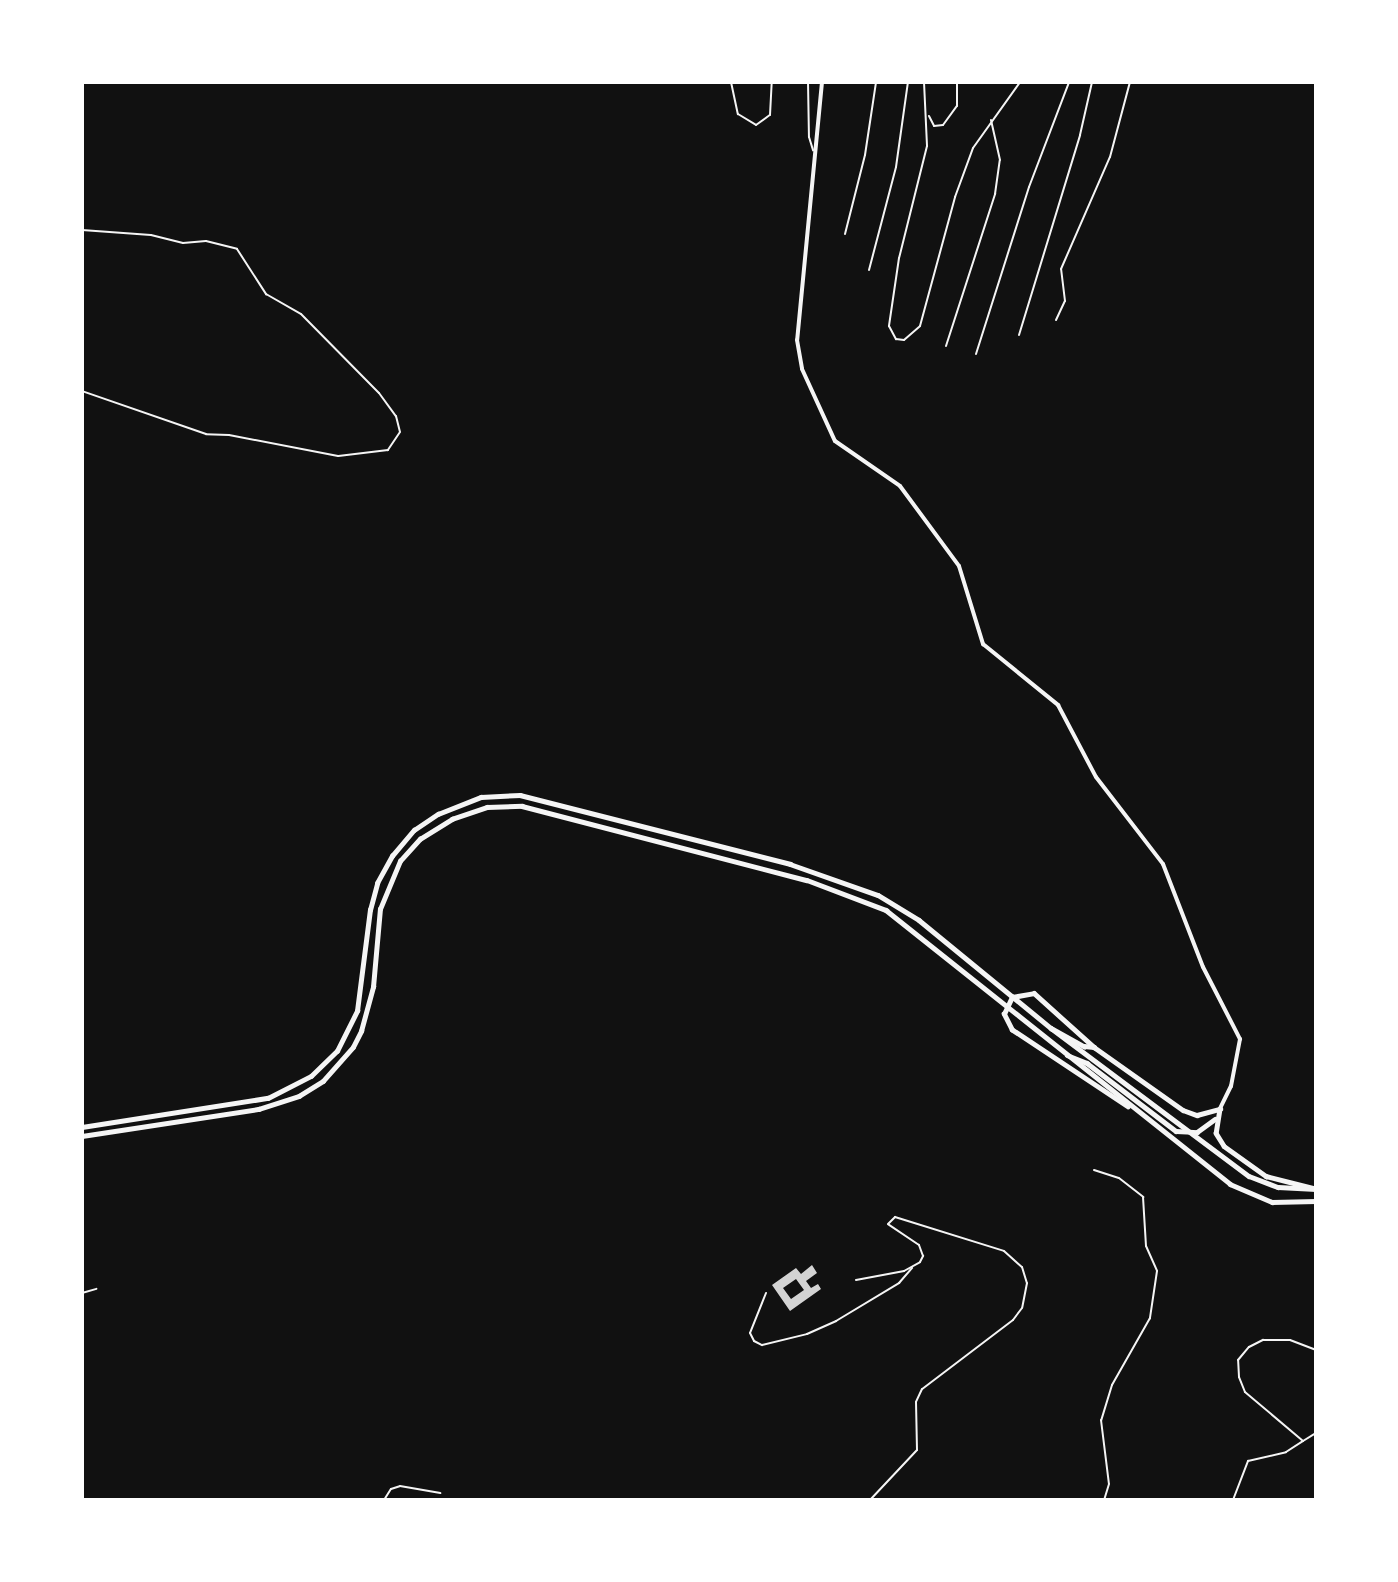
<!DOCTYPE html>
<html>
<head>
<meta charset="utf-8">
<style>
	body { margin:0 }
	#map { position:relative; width:1398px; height:1582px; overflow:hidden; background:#111; font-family:Montserrat,sans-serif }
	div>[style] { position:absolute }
	.building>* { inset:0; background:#d3d3d3 }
	.minor>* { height:2px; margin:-1px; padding:0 1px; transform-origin:1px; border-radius:1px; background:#f5f5f5 }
	.secondary>* { height:4px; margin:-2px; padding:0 2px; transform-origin:2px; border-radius:2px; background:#f5f5f5 }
	.motorway>* { height:4.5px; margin:-2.25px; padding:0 2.25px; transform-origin:2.25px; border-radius:2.25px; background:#f5f5f5 }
	span { translate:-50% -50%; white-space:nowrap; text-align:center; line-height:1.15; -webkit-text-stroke:4.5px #fff; paint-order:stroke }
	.frame { position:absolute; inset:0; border:84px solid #fff; pointer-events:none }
</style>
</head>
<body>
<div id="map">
	<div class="building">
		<i style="clip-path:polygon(evenodd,812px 1265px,817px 1273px,806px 1281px,811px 1288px,818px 1284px,821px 1289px,790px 1311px,772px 1285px,796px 1268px,801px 1274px,812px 1265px,796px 1279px,804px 1290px,791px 1299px,783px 1288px,796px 1279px)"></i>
	</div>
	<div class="minor">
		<i style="left:731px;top:82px;width:33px;rotate:78deg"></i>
		<i style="left:738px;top:114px;width:21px;rotate:31deg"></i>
		<i style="left:756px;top:125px;width:17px;rotate:-36deg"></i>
		<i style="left:770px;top:115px;width:33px;rotate:-87deg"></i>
		<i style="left:808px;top:82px;width:55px;rotate:89deg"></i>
		<i style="left:809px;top:137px;width:14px;rotate:73deg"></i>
		<i style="left:924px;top:82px;width:64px;rotate:87.3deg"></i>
		<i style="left:927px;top:146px;width:115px;rotate:104deg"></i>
		<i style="left:899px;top:258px;width:69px;rotate:98.4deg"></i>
		<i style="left:889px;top:326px;width:15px;rotate:62deg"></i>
		<i style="left:896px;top:339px;width:8px;rotate:7deg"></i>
		<i style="left:904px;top:340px;width:21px;rotate:-41deg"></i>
		<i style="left:920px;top:326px;width:134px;rotate:-74.8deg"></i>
		<i style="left:955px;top:197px;width:52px;rotate:-69.8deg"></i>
		<i style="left:973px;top:148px;width:81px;rotate:-54.5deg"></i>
		<i style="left:929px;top:116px;width:11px;rotate:63deg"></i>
		<i style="left:934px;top:126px;width:9px;rotate:-6deg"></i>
		<i style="left:943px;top:125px;width:24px;rotate:-54deg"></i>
		<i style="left:957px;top:106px;width:24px;rotate:-90deg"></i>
		<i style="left:82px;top:230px;width:69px;rotate:4.1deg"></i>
		<i style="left:151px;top:235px;width:33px;rotate:14deg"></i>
		<i style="left:183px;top:243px;width:23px;rotate:-5deg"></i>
		<i style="left:206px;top:241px;width:32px;rotate:14deg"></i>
		<i style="left:237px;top:249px;width:54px;rotate:57.2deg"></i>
		<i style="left:266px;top:294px;width:40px;rotate:29.7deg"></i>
		<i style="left:301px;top:314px;width:111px;rotate:45.4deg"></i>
		<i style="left:379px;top:393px;width:29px;rotate:54deg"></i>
		<i style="left:396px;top:416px;width:16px;rotate:76deg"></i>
		<i style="left:400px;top:432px;width:22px;rotate:124deg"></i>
		<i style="left:388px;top:450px;width:50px;rotate:173.2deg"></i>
		<i style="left:338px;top:456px;width:111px;rotate:-169.1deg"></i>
		<i style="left:229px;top:435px;width:23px;rotate:-178deg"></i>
		<i style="left:206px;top:434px;width:131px;rotate:-160.9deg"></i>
		<i style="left:845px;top:234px;width:81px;rotate:-75.8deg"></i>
		<i style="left:865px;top:155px;width:74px;rotate:-81.4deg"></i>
		<i style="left:869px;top:270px;width:106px;rotate:-75.3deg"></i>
		<i style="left:896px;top:167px;width:86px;rotate:-82deg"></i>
		<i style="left:1056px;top:320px;width:21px;rotate:-65deg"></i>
		<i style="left:1065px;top:301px;width:32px;rotate:-97deg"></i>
		<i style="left:1061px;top:269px;width:122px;rotate:-66.4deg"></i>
		<i style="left:1110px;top:157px;width:78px;rotate:-75.1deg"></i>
		<i style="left:1019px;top:335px;width:209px;rotate:-73deg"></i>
		<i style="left:1080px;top:135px;width:54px;rotate:-77.2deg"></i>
		<i style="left:946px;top:346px;width:160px;rotate:-72.1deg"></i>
		<i style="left:995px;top:194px;width:34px;rotate:-82deg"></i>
		<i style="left:1000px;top:160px;width:41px;rotate:-102.7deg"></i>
		<i style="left:976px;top:354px;width:175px;rotate:-72.4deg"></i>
		<i style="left:1029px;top:187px;width:112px;rotate:-69.1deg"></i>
		<i style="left:1094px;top:1170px;width:26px;rotate:18deg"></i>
		<i style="left:1119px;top:1178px;width:31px;rotate:38deg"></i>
		<i style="left:1143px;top:1197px;width:49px;rotate:86.5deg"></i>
		<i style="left:1146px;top:1246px;width:27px;rotate:66deg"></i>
		<i style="left:1157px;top:1271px;width:48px;rotate:98.5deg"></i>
		<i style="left:1150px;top:1318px;width:77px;rotate:119.6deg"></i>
		<i style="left:1112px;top:1385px;width:37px;rotate:107deg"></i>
		<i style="left:1101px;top:1420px;width:64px;rotate:82.9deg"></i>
		<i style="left:1109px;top:1484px;width:17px;rotate:107deg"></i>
		<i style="left:856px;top:1280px;width:49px;rotate:-10.6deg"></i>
		<i style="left:904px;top:1271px;width:18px;rotate:-29deg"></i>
		<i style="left:920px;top:1262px;width:7px;rotate:-63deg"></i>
		<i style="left:923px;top:1256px;width:12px;rotate:-110deg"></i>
		<i style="left:919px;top:1245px;width:37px;rotate:-146deg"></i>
		<i style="left:888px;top:1224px;width:10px;rotate:-45deg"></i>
		<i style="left:895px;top:1217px;width:114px;rotate:17.3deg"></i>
		<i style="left:1004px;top:1251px;width:24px;rotate:42deg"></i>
		<i style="left:1022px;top:1267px;width:17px;rotate:73deg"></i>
		<i style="left:1027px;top:1283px;width:25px;rotate:101deg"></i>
		<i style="left:1022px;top:1308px;width:15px;rotate:127deg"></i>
		<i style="left:1013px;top:1320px;width:114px;rotate:142.8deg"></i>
		<i style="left:922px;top:1389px;width:14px;rotate:115deg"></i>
		<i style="left:916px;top:1402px;width:48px;rotate:88.8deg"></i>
		<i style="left:917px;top:1450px;width:69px;rotate:133.2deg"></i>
		<i style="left:82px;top:1293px;width:15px;rotate:-16deg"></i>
		<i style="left:766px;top:1293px;width:43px;rotate:111.8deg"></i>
		<i style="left:750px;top:1333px;width:9px;rotate:63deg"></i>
		<i style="left:754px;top:1341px;width:9px;rotate:27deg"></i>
		<i style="left:762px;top:1345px;width:46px;rotate:-13.7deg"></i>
		<i style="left:807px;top:1334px;width:32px;rotate:-24deg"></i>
		<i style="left:836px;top:1321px;width:74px;rotate:-31.1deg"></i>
		<i style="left:899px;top:1283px;width:20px;rotate:-49deg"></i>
		<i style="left:1303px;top:1441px;width:15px;rotate:-32deg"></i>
		<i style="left:384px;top:1500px;width:13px;rotate:-58deg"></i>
		<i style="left:391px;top:1489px;width:9px;rotate:-18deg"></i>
		<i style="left:400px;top:1486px;width:41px;rotate:9.9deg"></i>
		<i style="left:1233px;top:1500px;width:42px;rotate:-69deg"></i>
		<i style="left:1248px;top:1461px;width:39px;rotate:-13deg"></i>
		<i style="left:1286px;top:1452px;width:20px;rotate:-33deg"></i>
		<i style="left:1303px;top:1441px;width:76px;rotate:-139.8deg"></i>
		<i style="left:1245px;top:1392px;width:16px;rotate:-112deg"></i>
		<i style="left:1239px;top:1377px;width:17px;rotate:-93deg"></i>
		<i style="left:1238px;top:1360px;width:17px;rotate:-50deg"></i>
		<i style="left:1249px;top:1347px;width:16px;rotate:-27deg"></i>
		<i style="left:1263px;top:1340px;width:27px"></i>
		<i style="left:1290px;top:1340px;width:28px;rotate:21deg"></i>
	</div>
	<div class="secondary">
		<i style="left:822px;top:82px;width:259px;rotate:95.5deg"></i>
		<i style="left:797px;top:340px;width:29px;rotate:80deg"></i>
		<i style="left:802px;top:369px;width:79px;rotate:65.4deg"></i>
		<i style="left:835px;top:441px;width:79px;rotate:34.7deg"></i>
		<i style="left:900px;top:486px;width:99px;rotate:53.6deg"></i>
		<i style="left:959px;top:566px;width:82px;rotate:72.9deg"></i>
		<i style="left:983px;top:644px;width:97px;rotate:39.1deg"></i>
		<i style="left:1058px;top:705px;width:81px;rotate:62.2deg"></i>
		<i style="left:1096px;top:777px;width:110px;rotate:52.4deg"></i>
		<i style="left:1163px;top:864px;width:110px;rotate:68.8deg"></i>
		<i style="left:1203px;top:967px;width:81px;rotate:62.8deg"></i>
		<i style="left:1240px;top:1039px;width:48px;rotate:100.8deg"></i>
		<i style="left:1231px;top:1086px;width:25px;rotate:116deg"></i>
	</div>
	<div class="motorway">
		<i style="left:1051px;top:1028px;width:38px;rotate:29deg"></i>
		<i style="left:1084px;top:1046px;width:10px;rotate:6deg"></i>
		<i style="left:1067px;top:1055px;width:22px;rotate:22deg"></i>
		<i style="left:1087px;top:1063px;width:112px;rotate:37.4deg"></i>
		<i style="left:1176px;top:1131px;width:21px;rotate:3deg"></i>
		<i style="left:1197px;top:1132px;width:22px;rotate:-36deg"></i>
		<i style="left:1128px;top:1107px;width:139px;rotate:-146.4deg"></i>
		<i style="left:1012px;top:1030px;width:18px;rotate:-117deg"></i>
		<i style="left:1004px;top:1014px;width:19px;rotate:-65deg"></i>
		<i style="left:1012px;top:997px;width:22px;rotate:-10deg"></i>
		<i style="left:1034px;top:993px;width:81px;rotate:42deg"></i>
		<i style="left:1094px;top:1047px;width:109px;rotate:35.3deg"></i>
		<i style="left:1183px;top:1110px;width:15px;rotate:20deg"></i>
		<i style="left:1197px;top:1115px;width:24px;rotate:-15deg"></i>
		<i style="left:1220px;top:1109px;width:24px;rotate:99deg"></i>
		<i style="left:1216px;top:1133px;width:15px;rotate:58deg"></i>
		<i style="left:1224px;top:1146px;width:52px;rotate:35.5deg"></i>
		<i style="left:1266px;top:1176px;width:49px;rotate:14.3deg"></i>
		<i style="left:82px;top:1127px;width:188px;rotate:-8.9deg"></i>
		<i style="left:268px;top:1098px;width:48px;rotate:-27.1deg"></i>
		<i style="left:311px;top:1076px;width:36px;rotate:-44deg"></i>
		<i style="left:337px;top:1051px;width:45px;rotate:-63.4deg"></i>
		<i style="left:357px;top:1011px;width:102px;rotate:-82.7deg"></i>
		<i style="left:370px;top:910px;width:28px;rotate:-75deg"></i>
		<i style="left:377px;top:883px;width:31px;rotate:-61deg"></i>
		<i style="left:392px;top:856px;width:34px;rotate:-50deg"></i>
		<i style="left:414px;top:830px;width:29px;rotate:-34deg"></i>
		<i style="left:438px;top:814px;width:46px;rotate:-21.6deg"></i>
		<i style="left:481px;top:797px;width:39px;rotate:-3deg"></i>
		<i style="left:520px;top:795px;width:279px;rotate:14.3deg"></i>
		<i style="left:790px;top:864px;width:93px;rotate:19.4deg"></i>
		<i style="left:878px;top:895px;width:48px;rotate:31.4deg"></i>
		<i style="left:919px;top:920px;width:171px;rotate:39.3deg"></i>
		<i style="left:1051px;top:1028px;width:247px;rotate:36.8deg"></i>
		<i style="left:1249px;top:1176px;width:31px;rotate:21deg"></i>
		<i style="left:1278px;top:1187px;width:38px;rotate:3deg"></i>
		<i style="left:82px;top:1136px;width:179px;rotate:-8.7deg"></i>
		<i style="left:259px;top:1109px;width:42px;rotate:-18deg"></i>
		<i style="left:299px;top:1096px;width:28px;rotate:-32deg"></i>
		<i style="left:323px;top:1081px;width:45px;rotate:-48.6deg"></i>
		<i style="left:353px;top:1047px;width:18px;rotate:-63deg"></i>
		<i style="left:361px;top:1031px;width:46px;rotate:-74.7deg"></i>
		<i style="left:373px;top:987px;width:78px;rotate:-84.9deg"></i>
		<i style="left:380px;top:909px;width:52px;rotate:-67.4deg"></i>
		<i style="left:400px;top:861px;width:30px;rotate:-48deg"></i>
		<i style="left:420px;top:839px;width:38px;rotate:-32deg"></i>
		<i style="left:452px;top:819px;width:37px;rotate:-19deg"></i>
		<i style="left:487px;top:807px;width:35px;rotate:-2deg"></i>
		<i style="left:522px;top:806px;width:294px;rotate:14.6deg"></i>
		<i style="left:807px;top:880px;width:85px;rotate:20.8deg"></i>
		<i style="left:886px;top:910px;width:440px;rotate:38.5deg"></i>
		<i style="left:1230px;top:1184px;width:46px;rotate:23.2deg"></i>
		<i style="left:1272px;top:1202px;width:44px;rotate:-1.3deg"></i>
	</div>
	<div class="frame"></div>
</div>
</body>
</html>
